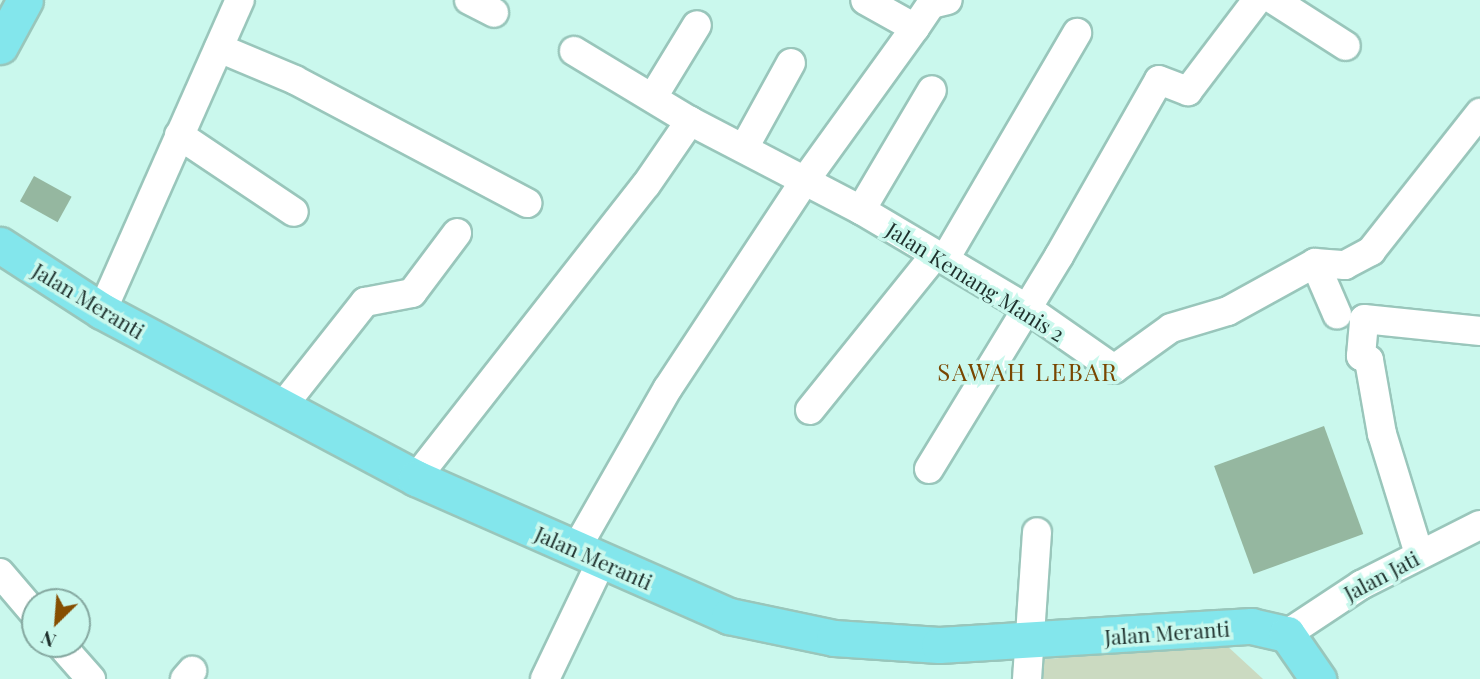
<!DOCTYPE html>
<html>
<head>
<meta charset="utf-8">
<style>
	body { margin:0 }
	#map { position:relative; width:1480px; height:679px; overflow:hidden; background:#caf8ed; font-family:"Playfair Display",serif }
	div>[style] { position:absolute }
	.green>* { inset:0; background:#cbdac1 }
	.building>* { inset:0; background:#95b7a0; transform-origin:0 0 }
	.roads { filter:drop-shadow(2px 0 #99c6bb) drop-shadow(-2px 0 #99c6bb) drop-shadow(0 2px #99c6bb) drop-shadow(0 -2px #99c6bb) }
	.minor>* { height:28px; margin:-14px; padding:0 14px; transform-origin:14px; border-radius:14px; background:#fff }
	.major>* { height:35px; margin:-17.5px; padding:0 17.5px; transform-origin:17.5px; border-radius:17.5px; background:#83e6ec }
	span { translate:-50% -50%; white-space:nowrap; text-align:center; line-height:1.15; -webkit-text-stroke:7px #caf8ed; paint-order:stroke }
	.street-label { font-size:21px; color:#1e302c }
	.quarter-label { font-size:24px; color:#794601; letter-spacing:2px }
	.north { position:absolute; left:21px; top:588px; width:70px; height:70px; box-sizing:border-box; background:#caf8ed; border:2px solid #85a8a0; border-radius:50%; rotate:205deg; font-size:19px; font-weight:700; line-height:28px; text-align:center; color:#1e302c }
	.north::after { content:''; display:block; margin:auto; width:24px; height:32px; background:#864e00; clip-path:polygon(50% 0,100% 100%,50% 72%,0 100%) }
</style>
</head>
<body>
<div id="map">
	<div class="green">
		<i style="clip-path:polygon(1225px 644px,1263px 679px,1037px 679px,1036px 660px)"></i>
	</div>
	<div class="building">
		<i style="left:34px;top:176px;width:43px;height:29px;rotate:29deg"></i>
		<i style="left:1324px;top:426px;width:115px;height:117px;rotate:70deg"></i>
	</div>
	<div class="roads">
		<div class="minor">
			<i style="left:469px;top:0;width:28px;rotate:27deg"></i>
			<i style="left:1274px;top:0;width:85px;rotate:32.6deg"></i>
			<i style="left:915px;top:28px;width:29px;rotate:-56deg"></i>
			<i style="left:931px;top:4px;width:17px;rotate:-13deg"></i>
			<i style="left:219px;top:48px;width:82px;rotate:22.8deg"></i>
			<i style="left:295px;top:80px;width:263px;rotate:27.9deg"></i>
			<i style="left:574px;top:51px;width:135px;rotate:31.1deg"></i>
			<i style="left:690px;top:121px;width:193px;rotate:27.5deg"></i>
			<i style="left:861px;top:210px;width:194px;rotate:30.7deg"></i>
			<i style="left:1028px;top:309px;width:105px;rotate:34.9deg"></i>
			<i style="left:1114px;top:369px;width:70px;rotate:-35.7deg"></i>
			<i style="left:1171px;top:328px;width:59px;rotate:-16.6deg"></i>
			<i style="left:1228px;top:311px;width:99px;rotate:-28.9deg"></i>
			<i style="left:1315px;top:263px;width:30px;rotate:4deg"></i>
			<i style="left:1345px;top:265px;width:30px;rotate:-28deg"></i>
			<i style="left:1371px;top:251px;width:176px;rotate:-51.7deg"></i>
			<i style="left:653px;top:97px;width:84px;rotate:-58.6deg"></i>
			<i style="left:179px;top:135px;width:138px;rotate:33.8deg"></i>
			<i style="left:744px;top:148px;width:97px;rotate:-61.1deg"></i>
			<i style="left:861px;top:210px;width:139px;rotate:-59.4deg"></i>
			<i style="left:945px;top:259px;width:262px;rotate:-59.7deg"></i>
			<i style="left:1315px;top:263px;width:56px;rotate:66.7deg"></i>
			<i style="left:102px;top:311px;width:340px;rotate:-66.1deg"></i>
			<i style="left:282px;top:407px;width:134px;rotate:-51.7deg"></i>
			<i style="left:365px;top:302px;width:48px;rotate:-10.8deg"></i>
			<i style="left:412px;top:293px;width:75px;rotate:-53.1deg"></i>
			<i style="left:810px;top:410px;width:199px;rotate:-51.1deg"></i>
			<i style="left:929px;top:469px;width:250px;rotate:-58.6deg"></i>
			<i style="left:1059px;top:256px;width:202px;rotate:-60.4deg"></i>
			<i style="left:1159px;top:80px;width:31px;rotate:21deg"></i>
			<i style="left:1188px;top:91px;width:114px;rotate:-52.8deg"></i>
			<i style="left:416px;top:478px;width:372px;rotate:-51.9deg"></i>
			<i style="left:646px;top:185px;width:78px;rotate:-55.5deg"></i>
			<i style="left:576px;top:549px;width:185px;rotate:-60.3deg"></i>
			<i style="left:668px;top:388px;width:250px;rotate:-56.6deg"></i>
			<i style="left:806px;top:179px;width:186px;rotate:-54.2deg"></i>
			<i style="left:915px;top:28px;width:57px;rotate:-150.8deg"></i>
			<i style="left:1419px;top:554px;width:126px;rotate:-107.1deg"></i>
			<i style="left:1382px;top:434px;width:75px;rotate:-100deg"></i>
			<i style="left:1369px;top:360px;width:9px;rotate:-153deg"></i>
			<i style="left:1361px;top:356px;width:37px;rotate:-85deg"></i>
			<i style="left:1364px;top:319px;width:117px;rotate:5.9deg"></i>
			<i style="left:0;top:573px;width:54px;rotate:49.5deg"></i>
			<i style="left:1287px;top:634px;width:89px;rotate:-33.5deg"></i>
			<i style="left:1361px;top:585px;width:133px;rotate:-26.8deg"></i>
			<i style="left:60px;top:644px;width:47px;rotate:48.5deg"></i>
			<i style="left:185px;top:679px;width:11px;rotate:-49deg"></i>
			<i style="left:545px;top:679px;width:132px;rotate:-64.4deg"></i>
			<i style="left:1027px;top:679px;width:147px;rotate:-86.1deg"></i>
		</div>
		<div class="major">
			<i style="left:0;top:46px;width:52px;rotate:-61.5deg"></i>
			<i style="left:0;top:245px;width:121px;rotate:32.9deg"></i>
			<i style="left:102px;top:311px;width:356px;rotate:28deg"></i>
			<i style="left:416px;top:478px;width:342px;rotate:23.8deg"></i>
			<i style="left:729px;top:616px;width:107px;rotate:11.8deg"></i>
			<i style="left:834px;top:638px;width:105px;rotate:3.8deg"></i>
			<i style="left:939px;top:645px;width:313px;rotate:-3.5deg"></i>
			<i style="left:1251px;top:626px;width:37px;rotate:13deg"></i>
			<i style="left:1287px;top:634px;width:55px;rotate:55.4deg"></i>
		</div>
	</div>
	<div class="street-label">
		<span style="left:976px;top:281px;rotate:32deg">Jalan Kemang Manis 2</span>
		<span style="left:89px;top:300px;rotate:31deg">Jalan Meranti</span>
		<span style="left:594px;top:557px;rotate:24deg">Jalan Meranti</span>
		<span style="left:1381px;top:575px;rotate:-28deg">Jalan Jati</span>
		<span style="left:1167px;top:632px;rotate:-4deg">Jalan Meranti</span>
	</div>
	<div class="quarter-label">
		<span style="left:1028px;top:372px">SAWAH LEBAR</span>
	</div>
	<div class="north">N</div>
</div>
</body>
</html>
